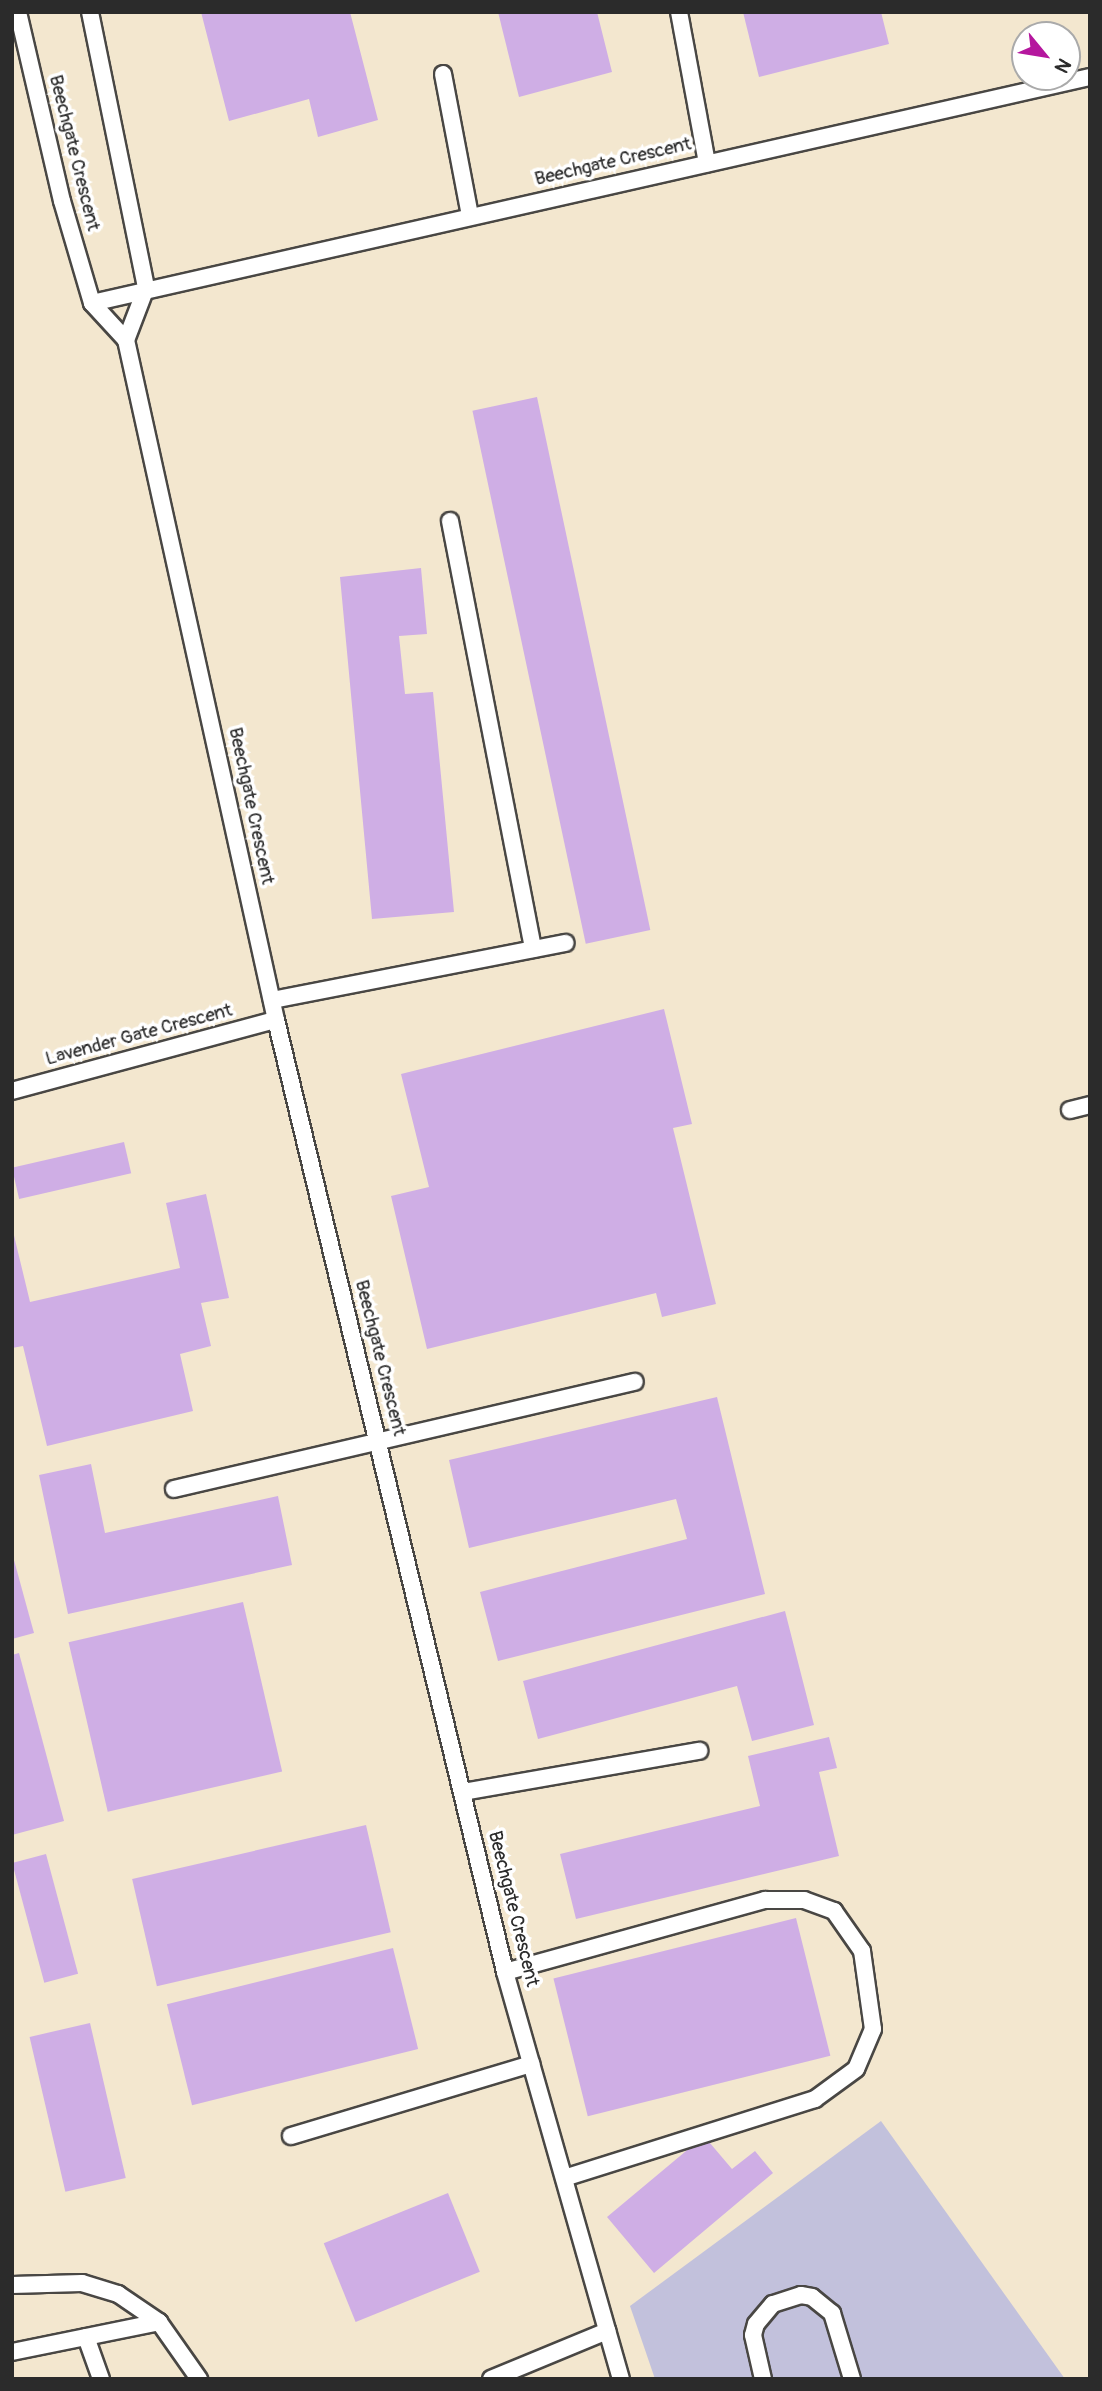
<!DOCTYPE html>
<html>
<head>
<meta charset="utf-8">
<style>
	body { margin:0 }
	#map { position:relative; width:1102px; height:2391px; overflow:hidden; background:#f3e7cf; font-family:Pangolin,sans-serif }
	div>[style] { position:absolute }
	.industrial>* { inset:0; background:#c2c1dc }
	.building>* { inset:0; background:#cfaee5; transform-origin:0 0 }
	.roads { filter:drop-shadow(2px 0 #494744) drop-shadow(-2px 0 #494744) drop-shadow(0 2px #494744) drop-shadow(0 -2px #494744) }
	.service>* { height:16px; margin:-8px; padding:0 8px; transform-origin:8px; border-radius:8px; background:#fff }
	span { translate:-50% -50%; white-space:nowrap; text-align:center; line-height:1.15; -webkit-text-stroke:7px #fff; paint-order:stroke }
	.street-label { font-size:19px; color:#2b2b2b }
	.frame { position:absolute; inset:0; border:14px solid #2b2b2b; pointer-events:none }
	.north { position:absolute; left:1011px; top:21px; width:70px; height:70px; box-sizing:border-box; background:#fff; border:2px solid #aaa; border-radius:50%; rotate:120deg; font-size:19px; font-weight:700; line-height:28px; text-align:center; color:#2b2b2b }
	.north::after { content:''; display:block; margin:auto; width:24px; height:32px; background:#b5179e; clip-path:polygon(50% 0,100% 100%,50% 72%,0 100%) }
</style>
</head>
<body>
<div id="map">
	<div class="industrial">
		<i style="clip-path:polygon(881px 2121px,1065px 2379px,655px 2379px,630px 2306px)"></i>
	</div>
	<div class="building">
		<i style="clip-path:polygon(201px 12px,350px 12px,378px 120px,318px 137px,309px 99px,229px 121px)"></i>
		<i style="clip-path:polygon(498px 12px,597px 12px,612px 72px,519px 97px)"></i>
		<i style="clip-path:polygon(743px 12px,881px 12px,889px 44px,759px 77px)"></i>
		<i style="left:537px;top:397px;width:545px;height:66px;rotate:78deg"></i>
		<i style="clip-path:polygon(421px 568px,427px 634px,399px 636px,405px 694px,433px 692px,454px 912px,372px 919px,340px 577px)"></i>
		<i style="clip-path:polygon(664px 1009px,692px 1124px,673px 1128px,716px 1304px,662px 1317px,656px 1293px,427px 1349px,391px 1196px,429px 1187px,401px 1074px)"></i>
		<i style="left:124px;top:1142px;width:32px;height:115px;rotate:77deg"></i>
		<i style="clip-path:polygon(206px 1194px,229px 1298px,201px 1303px,211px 1346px,180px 1354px,193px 1411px,47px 1446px,23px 1346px,12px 1348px,12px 1227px,30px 1302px,180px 1268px,166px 1203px)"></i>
		<i style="clip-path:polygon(717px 1397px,765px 1594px,498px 1661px,480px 1592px,687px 1539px,676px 1499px,469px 1548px,449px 1460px)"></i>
		<i style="clip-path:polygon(91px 1464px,105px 1533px,278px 1496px,292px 1565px,68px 1614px,39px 1475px)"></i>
		<i style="clip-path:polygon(12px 1553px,34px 1633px,12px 1639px)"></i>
		<i style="left:243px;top:1602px;width:174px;height:179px;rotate:77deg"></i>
		<i style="clip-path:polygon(785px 1611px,814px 1725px,752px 1741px,737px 1686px,538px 1739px,523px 1681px)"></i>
		<i style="clip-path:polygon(19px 1653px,64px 1821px,12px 1835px,12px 1655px)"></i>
		<i style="clip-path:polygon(829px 1737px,837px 1768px,819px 1772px,839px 1856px,576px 1919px,560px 1854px,760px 1806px,748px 1756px)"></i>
		<i style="left:366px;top:1825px;width:110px;height:240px;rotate:77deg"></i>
		<i style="left:46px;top:1854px;width:124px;height:35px;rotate:75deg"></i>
		<i style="left:796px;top:1918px;width:142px;height:250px;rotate:76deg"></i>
		<i style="left:393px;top:1948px;width:104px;height:233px;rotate:76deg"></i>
		<i style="left:90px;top:2023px;width:159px;height:62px;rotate:77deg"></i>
		<i style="clip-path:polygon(704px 2136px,732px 2169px,755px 2151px,773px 2173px,654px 2273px,607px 2217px)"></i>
		<i style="left:448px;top:2193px;width:85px;height:134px;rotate:68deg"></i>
	</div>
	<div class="roads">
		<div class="service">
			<i style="left:18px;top:12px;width:194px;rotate:76.9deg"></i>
			<i style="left:62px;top:201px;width:106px;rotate:73.6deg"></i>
			<i style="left:92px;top:303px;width:50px;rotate:47.4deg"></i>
			<i style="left:126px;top:340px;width:696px;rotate:77.56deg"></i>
			<i style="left:276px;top:1020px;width:979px;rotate:76.47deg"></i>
			<i style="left:505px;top:1972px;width:423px;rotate:74.1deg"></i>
			<i style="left:90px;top:12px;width:282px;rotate:78.5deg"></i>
			<i style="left:146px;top:288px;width:56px;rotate:111deg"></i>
			<i style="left:679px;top:12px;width:154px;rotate:79.5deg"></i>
			<i style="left:443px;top:74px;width:145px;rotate:79.2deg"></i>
			<i style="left:92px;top:303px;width:1023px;rotate:-12.76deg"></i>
			<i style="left:450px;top:521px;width:436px;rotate:79deg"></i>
			<i style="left:272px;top:1000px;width:299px;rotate:-11deg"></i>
			<i style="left:12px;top:1091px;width:273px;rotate:-15.1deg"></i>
			<i style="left:1070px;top:1110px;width:21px;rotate:-14deg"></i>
			<i style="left:174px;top:1489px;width:473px;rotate:-13.1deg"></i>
			<i style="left:463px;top:1792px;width:240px;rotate:-9.9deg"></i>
			<i style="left:505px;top:1972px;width:270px;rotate:-15.5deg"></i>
			<i style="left:765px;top:1900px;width:39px"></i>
			<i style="left:804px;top:1900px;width:32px;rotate:20deg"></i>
			<i style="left:834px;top:1911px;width:49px;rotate:55deg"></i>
			<i style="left:862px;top:1951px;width:79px;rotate:82deg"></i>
			<i style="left:873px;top:2029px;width:43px;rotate:113deg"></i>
			<i style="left:856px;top:2069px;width:51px;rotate:143.8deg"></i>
			<i style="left:815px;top:2099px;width:263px;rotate:162.5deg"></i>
			<i style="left:291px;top:2136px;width:251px;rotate:-16.7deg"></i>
			<i style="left:12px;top:2285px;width:70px;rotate:-1.6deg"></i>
			<i style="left:82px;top:2283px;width:38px;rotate:17deg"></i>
			<i style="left:118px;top:2294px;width:50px;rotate:34.3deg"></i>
			<i style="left:159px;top:2322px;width:70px;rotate:54.9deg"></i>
			<i style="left:86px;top:2337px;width:45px;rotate:70.3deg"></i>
			<i style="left:12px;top:2352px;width:150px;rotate:-11.5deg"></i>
			<i style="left:491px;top:2379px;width:126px;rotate:-22.5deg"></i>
			<i style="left:763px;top:2379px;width:45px;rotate:-102.8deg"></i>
			<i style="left:753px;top:2335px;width:11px;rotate:-75deg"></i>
			<i style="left:756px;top:2324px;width:26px;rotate:-50deg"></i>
			<i style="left:773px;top:2304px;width:29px;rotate:-18deg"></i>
			<i style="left:801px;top:2295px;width:11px;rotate:10deg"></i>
			<i style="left:812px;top:2297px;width:26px;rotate:39deg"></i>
			<i style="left:832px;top:2313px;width:69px;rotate:73.1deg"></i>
		</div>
	</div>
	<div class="street-label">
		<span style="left:74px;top:153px;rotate:76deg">Beechgate Crescent</span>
		<span style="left:613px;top:162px;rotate:-13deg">Beechgate Crescent</span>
		<span style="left:251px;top:806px;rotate:78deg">Beechgate Crescent</span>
		<span style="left:139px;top:1035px;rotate:-15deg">Lavender Gate Crescent</span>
		<span style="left:380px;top:1358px;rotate:76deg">Beechgate Crescent</span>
		<span style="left:513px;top:1909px;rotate:76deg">Beechgate Crescent</span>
	</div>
	<div class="frame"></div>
	<div class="north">N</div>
</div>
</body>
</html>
